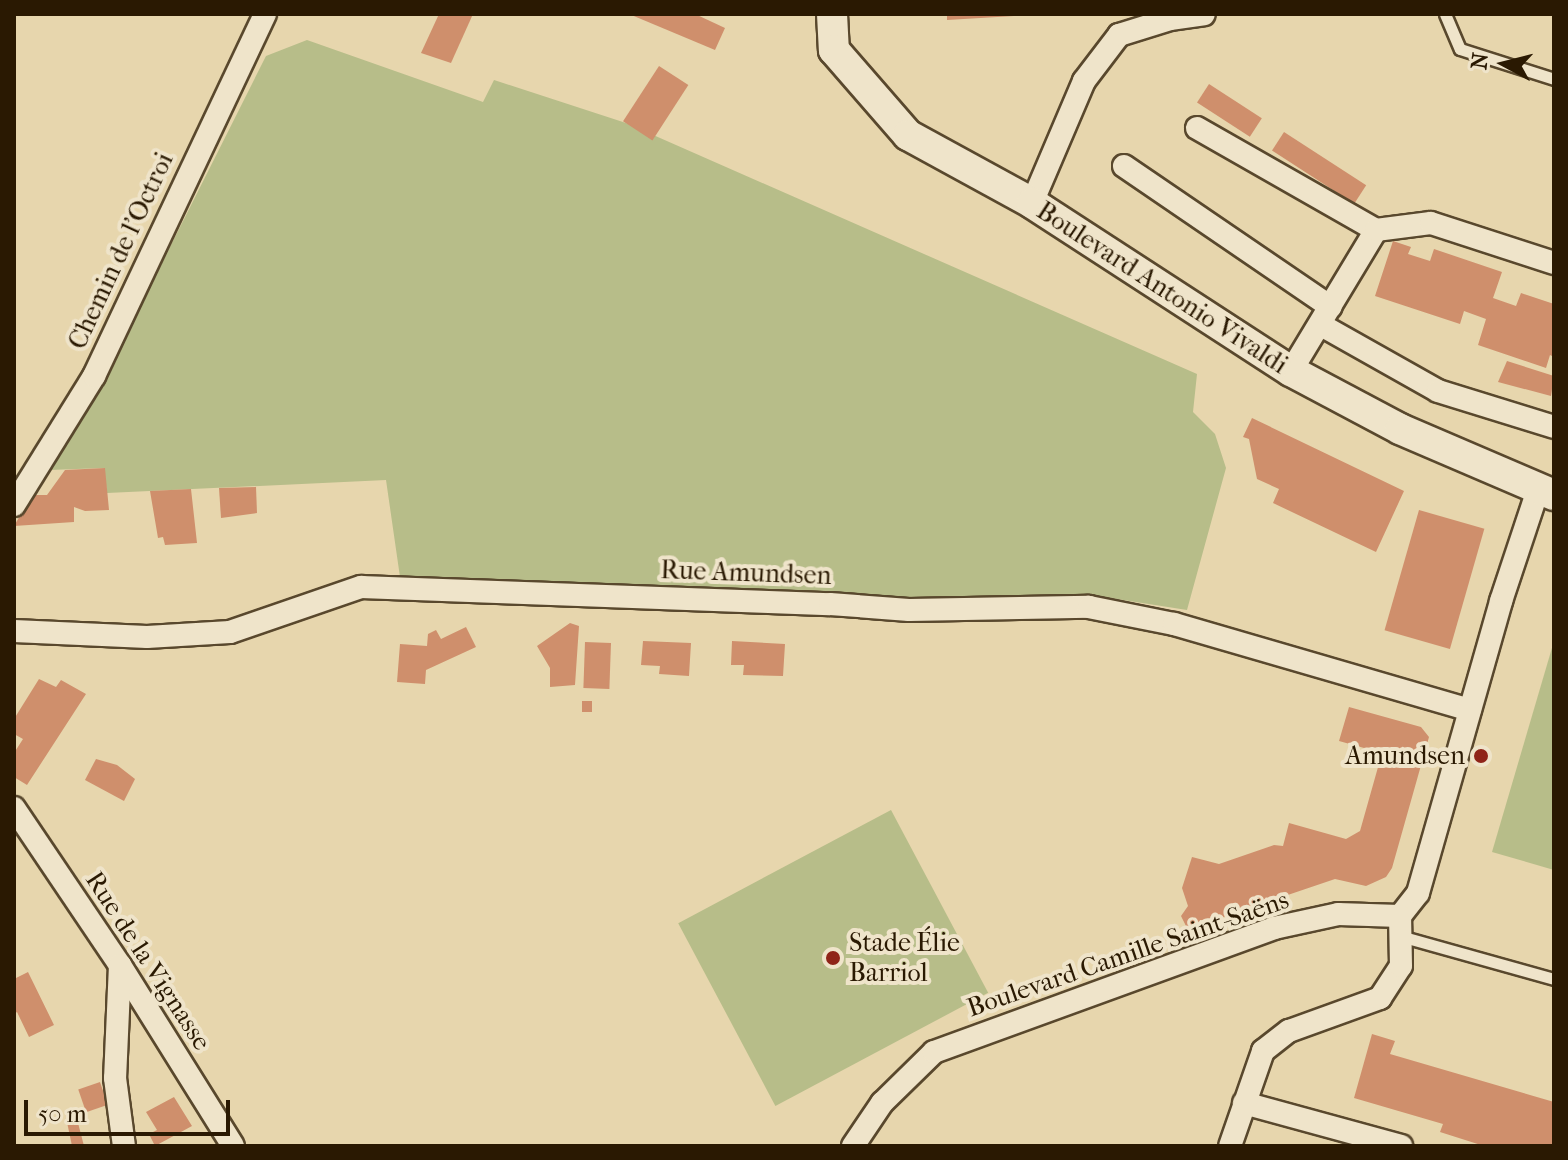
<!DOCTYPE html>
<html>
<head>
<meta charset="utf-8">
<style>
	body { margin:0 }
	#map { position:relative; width:1568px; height:1160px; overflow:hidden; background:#e7d6ad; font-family:"IM FELL French Canon",serif }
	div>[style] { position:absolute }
	.green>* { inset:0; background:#b7bd89; transform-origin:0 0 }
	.building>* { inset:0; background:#cf8f6c; transform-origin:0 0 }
	.roads { filter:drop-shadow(2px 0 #59482d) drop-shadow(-2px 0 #59482d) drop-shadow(0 2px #59482d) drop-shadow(0 -2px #59482d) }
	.lane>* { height:11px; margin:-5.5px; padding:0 5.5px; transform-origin:5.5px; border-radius:5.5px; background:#efe4ca }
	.street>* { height:22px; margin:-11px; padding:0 11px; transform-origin:11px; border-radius:11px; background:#efe4ca }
	.secondary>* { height:30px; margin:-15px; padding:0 15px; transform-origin:15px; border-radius:15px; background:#efe4ca }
	.dots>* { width:22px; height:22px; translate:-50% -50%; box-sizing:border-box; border:4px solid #efe4ca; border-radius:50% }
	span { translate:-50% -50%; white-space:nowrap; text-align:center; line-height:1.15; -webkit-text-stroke:8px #efe4ca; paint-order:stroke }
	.street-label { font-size:26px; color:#2a1902 }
	.poi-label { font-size:26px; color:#2a1902 }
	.right { translate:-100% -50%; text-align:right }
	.left { translate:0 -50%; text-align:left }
	.frame { position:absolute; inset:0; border:16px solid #2a1902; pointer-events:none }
	.north { position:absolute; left:1464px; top:24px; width:80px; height:80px; -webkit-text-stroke:6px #efe4ca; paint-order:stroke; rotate:277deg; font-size:22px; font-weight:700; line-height:32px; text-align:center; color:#2a1902 }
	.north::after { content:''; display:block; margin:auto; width:28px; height:36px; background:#2a1902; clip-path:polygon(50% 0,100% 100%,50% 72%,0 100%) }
	.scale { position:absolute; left:24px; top:1100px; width:206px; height:36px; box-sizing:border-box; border:4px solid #2a1902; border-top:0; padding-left:10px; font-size:24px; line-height:28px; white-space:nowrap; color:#2a1902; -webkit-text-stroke:6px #efe4ca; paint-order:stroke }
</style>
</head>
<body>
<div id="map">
	<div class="green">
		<i style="clip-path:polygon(307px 40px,483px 102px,494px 80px,626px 123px,1197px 374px,1193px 412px,1215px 434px,1226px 468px,1187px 610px,1104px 597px,908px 600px,835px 592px,400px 577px,386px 480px,107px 493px,104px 468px,49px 470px,86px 414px,266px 56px)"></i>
		<i style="clip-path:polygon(1554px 641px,1554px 870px,1492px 852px)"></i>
		<i style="left:891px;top:810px;width:207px;height:241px;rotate:62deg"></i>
	</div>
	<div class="building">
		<i style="clip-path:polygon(439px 14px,473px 14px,451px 63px,421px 53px)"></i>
		<i style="clip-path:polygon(629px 14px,695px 14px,725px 28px,715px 50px)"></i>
		<i style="clip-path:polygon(947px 14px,1014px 14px,1014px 16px,947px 20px)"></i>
		<i style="left:659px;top:66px;width:35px;height:66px;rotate:33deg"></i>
		<i style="left:1209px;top:84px;width:63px;height:22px;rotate:33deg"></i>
		<i style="left:1284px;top:132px;width:98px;height:22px;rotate:33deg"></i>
		<i style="clip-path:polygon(1393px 241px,1411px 247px,1408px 254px,1430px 261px,1434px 249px,1502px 272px,1493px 298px,1516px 306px,1521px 293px,1554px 304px,1554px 357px,1550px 355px,1546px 368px,1478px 345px,1486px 319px,1464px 311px,1460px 324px,1375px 296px)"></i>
		<i style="clip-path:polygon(1507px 361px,1554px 376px,1551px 396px,1498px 382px)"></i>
		<i style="clip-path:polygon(1252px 418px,1404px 491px,1376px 552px,1273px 503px,1279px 489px,1257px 479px,1249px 439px,1243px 437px)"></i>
		<i style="clip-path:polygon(105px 468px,109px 510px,85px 511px,74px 507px,74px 522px,14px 526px,32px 495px,47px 495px,65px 470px)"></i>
		<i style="clip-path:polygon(256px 487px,257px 513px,221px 518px,219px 488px)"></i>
		<i style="clip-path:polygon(191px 489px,197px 543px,165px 545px,163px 537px,158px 538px,150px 491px)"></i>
		<i style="left:1419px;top:510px;width:68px;height:125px;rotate:16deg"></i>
		<i style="clip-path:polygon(570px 623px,579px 626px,575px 685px,550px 687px,550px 668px,537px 646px)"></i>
		<i style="clip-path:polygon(466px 627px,476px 647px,426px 670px,425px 684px,397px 682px,400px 644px,427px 646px,428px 634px,436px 630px,441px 639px)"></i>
		<i style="clip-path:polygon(643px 641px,691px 643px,689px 676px,659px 674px,660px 666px,641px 665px)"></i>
		<i style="clip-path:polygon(732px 641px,785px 644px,783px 676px,743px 675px,744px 665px,731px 665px)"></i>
		<i style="left:585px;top:642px;width:26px;height:46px;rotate:2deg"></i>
		<i style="clip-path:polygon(39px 679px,56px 687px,61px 680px,86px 694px,27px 785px,14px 777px,14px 753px,23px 739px,14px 734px,14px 719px)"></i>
		<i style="left:582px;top:701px;width:10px;height:11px"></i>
		<i style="clip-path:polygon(1349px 707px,1421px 727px,1429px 737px,1392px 868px,1386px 877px,1366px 886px,1335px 879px,1191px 928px,1186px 926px,1181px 916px,1188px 906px,1182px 888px,1192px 857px,1219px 864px,1274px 845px,1283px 846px,1289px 823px,1346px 839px,1360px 831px,1382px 753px,1339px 741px)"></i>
		<i style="clip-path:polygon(96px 759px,117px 765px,135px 779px,124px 801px,85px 780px)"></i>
		<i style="clip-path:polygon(28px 972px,54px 1025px,29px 1037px,17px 1012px,14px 1014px,14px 979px)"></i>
		<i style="clip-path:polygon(1372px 1034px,1395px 1041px,1390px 1054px,1554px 1102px,1554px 1146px,1484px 1146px,1440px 1132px,1443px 1124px,1354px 1098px)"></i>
		<i style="left:100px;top:1082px;width:24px;height:23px;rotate:71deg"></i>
		<i style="clip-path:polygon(174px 1097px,192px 1126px,155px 1146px,149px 1134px,157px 1130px,146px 1112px)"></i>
		<i style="clip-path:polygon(77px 1119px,84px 1146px,72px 1146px,67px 1122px)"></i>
	</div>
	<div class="roads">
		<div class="lane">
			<i style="left:1445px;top:14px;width:38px;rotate:67deg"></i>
			<i style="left:1460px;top:49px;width:99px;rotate:17.7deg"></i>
			<i style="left:1400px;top:936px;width:160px;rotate:15.6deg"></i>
		</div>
		<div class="street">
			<i style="left:1197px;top:128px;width:206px;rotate:29.7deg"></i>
			<i style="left:1124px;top:166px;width:250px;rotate:34.3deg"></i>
			<i style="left:1032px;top:203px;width:133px;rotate:-66.9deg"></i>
			<i style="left:1084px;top:81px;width:58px;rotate:-52.7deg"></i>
			<i style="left:1119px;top:35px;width:53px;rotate:-17.4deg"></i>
			<i style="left:1170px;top:19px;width:34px;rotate:-8deg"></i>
			<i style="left:1321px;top:325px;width:134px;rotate:29.4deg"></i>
			<i style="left:1438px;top:391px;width:121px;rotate:17.2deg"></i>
			<i style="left:1291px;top:371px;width:165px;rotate:-58.9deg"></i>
			<i style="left:1376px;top:230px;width:55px;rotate:-7.3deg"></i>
			<i style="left:1431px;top:223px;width:129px;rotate:18deg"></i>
			<i style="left:14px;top:505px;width:152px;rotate:-58.2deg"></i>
			<i style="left:94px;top:376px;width:400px;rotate:-64.7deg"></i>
			<i style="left:14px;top:631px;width:133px;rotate:2.6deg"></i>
			<i style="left:147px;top:637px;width:83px;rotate:-3.4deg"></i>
			<i style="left:230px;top:632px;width:139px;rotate:-19deg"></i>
			<i style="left:361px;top:587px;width:469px;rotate:2.1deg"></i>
			<i style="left:830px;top:604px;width:79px;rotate:4.3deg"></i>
			<i style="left:909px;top:610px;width:180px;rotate:-1deg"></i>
			<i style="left:1089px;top:607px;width:87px;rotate:11.3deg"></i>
			<i style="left:1174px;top:624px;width:308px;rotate:16.2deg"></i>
			<i style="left:14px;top:808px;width:189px;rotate:56deg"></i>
			<i style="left:120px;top:965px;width:213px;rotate:58deg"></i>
			<i style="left:120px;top:965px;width:113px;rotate:92.5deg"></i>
			<i style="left:115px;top:1078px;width:69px;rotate:82.5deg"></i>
			<i style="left:1244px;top:1103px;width:163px;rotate:15.3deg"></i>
			<i style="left:853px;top:1146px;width:52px;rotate:-56deg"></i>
			<i style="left:882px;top:1103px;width:73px;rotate:-44.4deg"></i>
			<i style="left:934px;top:1052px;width:362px;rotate:-20deg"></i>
			<i style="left:1274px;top:928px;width:66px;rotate:-12.3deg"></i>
			<i style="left:1338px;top:914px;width:62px;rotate:1.8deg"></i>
			<i style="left:1400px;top:916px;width:29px;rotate:-52deg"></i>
			<i style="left:1418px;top:893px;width:304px;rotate:-74.1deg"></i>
			<i style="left:1501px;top:601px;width:117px;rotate:-71.6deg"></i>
			<i style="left:1230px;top:1146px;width:101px;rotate:-70.8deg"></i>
			<i style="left:1263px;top:1051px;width:33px;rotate:-38deg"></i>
			<i style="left:1289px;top:1031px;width:97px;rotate:-19.9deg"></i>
			<i style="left:1380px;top:998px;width:38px;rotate:-57deg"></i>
			<i style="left:1401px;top:966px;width:50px;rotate:-91.1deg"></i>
		</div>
		<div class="secondary">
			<i style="left:832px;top:14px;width:36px;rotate:87deg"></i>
			<i style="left:834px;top:50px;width:113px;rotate:49deg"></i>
			<i style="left:908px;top:135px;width:141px;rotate:28.7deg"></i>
			<i style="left:1032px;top:203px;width:309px;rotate:33deg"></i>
			<i style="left:1291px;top:371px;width:123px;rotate:28deg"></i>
			<i style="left:1400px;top:429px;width:168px;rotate:23.2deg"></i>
		</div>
	</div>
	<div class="dots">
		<i style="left:1481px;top:756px;background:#8f2418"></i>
		<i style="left:833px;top:958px;background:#8f2418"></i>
	</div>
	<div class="street-label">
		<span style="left:121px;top:251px;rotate:-65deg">Chemin de l'Octroi</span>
		<span style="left:1162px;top:288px;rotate:33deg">Boulevard Antonio Vivaldi</span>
		<span style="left:746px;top:573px;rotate:2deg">Rue Amundsen</span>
		<span style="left:1128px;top:954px;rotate:-19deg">Boulevard Camille Saint-Saëns</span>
		<span style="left:148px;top:961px;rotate:57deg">Rue de la Vignasse</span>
	</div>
	<div class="poi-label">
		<span class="right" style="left:1465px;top:756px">Amundsen</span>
		<span class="left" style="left:849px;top:958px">Stade Élie<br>Barriol</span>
	</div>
	<div class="frame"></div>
	<div class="north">N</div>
	<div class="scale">50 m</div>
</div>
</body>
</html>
